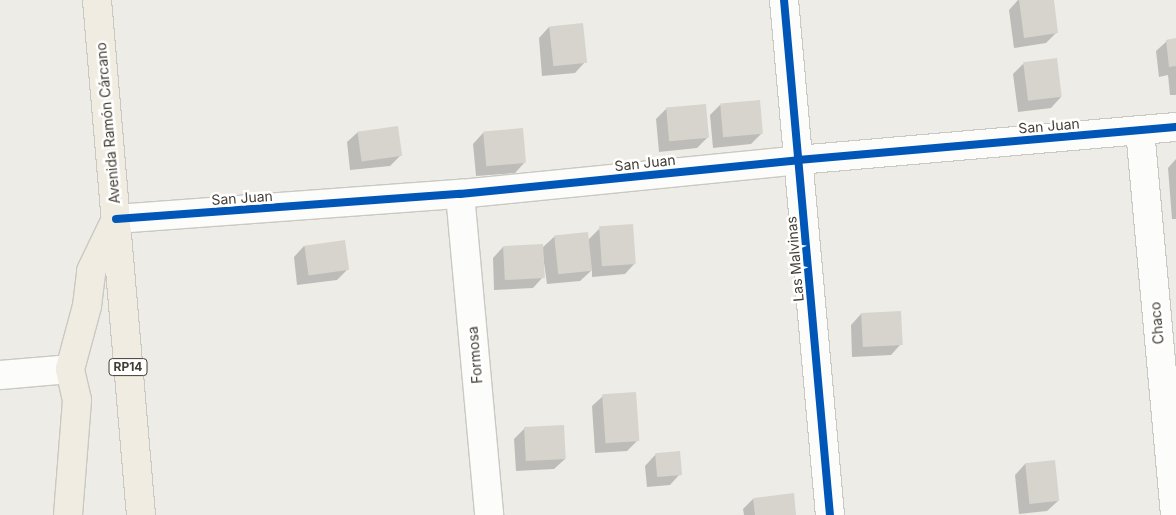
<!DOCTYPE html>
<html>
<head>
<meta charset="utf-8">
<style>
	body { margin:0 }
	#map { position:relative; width:1176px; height:515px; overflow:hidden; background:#eeece6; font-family:Inter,sans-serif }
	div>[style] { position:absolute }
	.shadow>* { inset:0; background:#0003 }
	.building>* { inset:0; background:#d7d4ce; transform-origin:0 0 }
	.roads { filter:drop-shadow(1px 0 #cac8c2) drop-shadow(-1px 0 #cac8c2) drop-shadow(0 1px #cac8c2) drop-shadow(0 -1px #cac8c2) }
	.minor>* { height:28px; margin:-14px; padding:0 14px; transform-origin:14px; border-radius:14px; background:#fcfcfb }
	.major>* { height:28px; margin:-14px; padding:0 14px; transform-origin:14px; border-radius:14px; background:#f0ece2 }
	.cycleway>* { height:8px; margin:-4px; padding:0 4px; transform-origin:4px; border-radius:4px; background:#0057b8 }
	span { translate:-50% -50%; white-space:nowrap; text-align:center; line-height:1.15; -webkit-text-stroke:5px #fff; paint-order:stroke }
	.shield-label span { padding:1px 4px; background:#fff; border:1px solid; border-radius:4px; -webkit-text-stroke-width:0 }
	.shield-label { font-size:12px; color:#423d33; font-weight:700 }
	.street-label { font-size:14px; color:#423d33 }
</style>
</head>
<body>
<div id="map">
	<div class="shadow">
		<i style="clip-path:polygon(1018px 0,1052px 0,1057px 32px,1046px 43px,1014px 48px,1009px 10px)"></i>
		<i style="clip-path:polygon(549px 27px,585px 62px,575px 73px,542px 76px,539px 38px)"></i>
		<i style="clip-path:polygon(1176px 39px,1176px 95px,1170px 95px,1168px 75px,1159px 77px,1156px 51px,1167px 41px)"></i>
		<i style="clip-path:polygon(1023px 64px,1061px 97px,1051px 108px,1018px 112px,1013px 74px)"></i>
		<i style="clip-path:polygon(720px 105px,762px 133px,751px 144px,713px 148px,710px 115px)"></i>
		<i style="clip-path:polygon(666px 109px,707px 138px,697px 148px,659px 152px,656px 119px)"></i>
		<i style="clip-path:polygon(358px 132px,401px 155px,390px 166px,350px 170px,347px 142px)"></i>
		<i style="clip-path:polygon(483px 133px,525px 162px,515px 173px,476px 176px,473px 144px)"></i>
		<i style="clip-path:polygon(1176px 159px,1176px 219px,1172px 219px,1168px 168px)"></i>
		<i style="clip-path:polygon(599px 229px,635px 263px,625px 274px,592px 277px,592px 270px,580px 281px,547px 284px,542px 248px,555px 236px,588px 240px)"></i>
		<i style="clip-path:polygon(304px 246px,347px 270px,337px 280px,297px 285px,294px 257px)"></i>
		<i style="clip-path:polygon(503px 247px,543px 277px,533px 288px,494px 290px,493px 258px)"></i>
		<i style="clip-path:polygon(861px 314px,901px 344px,891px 355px,852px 357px,851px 325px)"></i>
		<i style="clip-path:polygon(603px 396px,638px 440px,627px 451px,595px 453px,592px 406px)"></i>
		<i style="clip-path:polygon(525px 428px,565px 459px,554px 469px,516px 471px,514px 439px)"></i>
		<i style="clip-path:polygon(655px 455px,680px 474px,670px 485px,647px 487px,645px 466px)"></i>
		<i style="clip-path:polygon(1054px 461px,1058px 501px,1047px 511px,1019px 514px,1015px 475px,1025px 464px)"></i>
		<i style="clip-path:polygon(753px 499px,795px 515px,744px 515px,743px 509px)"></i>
	</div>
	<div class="building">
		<i style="clip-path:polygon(1019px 0,1054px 0,1058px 33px,1024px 38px)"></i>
		<i style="left:583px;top:23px;width:40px;height:34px;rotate:84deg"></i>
		<i style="clip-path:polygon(1176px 38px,1176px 66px,1169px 67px,1166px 40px)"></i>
		<i style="left:1057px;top:58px;width:39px;height:34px;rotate:83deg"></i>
		<i style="left:760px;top:100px;width:34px;height:40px;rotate:85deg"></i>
		<i style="left:706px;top:104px;width:34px;height:40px;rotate:85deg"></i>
		<i style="left:398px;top:126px;width:30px;height:41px;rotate:82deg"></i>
		<i style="left:523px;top:128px;width:35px;height:40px;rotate:85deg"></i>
		<i style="left:633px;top:224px;width:40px;height:34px;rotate:86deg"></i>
		<i style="left:588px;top:232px;width:39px;height:34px;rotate:84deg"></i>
		<i style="left:345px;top:240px;width:30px;height:41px;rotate:82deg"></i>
		<i style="left:543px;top:244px;width:34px;height:40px;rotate:87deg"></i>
		<i style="left:901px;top:311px;width:34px;height:40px;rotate:87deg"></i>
		<i style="left:636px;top:392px;width:49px;height:34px;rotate:86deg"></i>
		<i style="left:564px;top:425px;width:34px;height:40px;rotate:87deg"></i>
		<i style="left:680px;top:451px;width:24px;height:25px;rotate:85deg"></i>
		<i style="left:1055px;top:460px;width:41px;height:30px;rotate:84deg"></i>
		<i style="clip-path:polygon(794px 493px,796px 515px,755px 515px,753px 498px)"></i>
	</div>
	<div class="roads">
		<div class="minor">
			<i style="left:784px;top:0;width:517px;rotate:84.9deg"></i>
			<i style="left:1140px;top:130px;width:387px;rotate:84.8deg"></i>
			<i style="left:460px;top:194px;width:322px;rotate:84.8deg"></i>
			<i style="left:116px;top:219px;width:345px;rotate:-4.2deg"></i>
			<i style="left:460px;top:194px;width:340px;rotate:-5.7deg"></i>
			<i style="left:798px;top:160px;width:379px;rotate:-5deg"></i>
			<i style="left:0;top:375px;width:70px;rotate:-4.9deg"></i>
		</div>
		<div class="major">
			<i style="left:97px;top:0;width:517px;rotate:85.12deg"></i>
			<i style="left:68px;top:515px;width:115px;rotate:-85.5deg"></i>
			<i style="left:77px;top:400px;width:32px;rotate:-103deg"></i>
			<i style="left:70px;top:369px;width:65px;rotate:-74.9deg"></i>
			<i style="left:87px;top:306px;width:35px;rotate:-83deg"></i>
			<i style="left:91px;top:271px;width:58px;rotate:-64.3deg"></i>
		</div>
	</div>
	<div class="cycleway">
		<i style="left:784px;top:0;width:517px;rotate:84.9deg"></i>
		<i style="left:116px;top:219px;width:345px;rotate:-4.2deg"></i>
		<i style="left:460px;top:194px;width:340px;rotate:-5.7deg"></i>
		<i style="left:798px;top:160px;width:379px;rotate:-5deg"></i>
	</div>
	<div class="shield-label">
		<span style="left:128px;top:367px">RP14</span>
	</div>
	<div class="street-label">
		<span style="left:108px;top:123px;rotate:-95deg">Avenida Ramón Cárcano</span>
		<span style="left:1049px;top:126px;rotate:-5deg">San Juan</span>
		<span style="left:645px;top:163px;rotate:-6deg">San Juan</span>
		<span style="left:242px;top:198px;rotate:-4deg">San Juan</span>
		<span style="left:795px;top:259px;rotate:-95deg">Las Malvinas</span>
		<span style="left:1157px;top:323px;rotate:-95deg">Chaco</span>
		<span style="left:475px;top:355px;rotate:-95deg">Formosa</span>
	</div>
</div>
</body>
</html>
